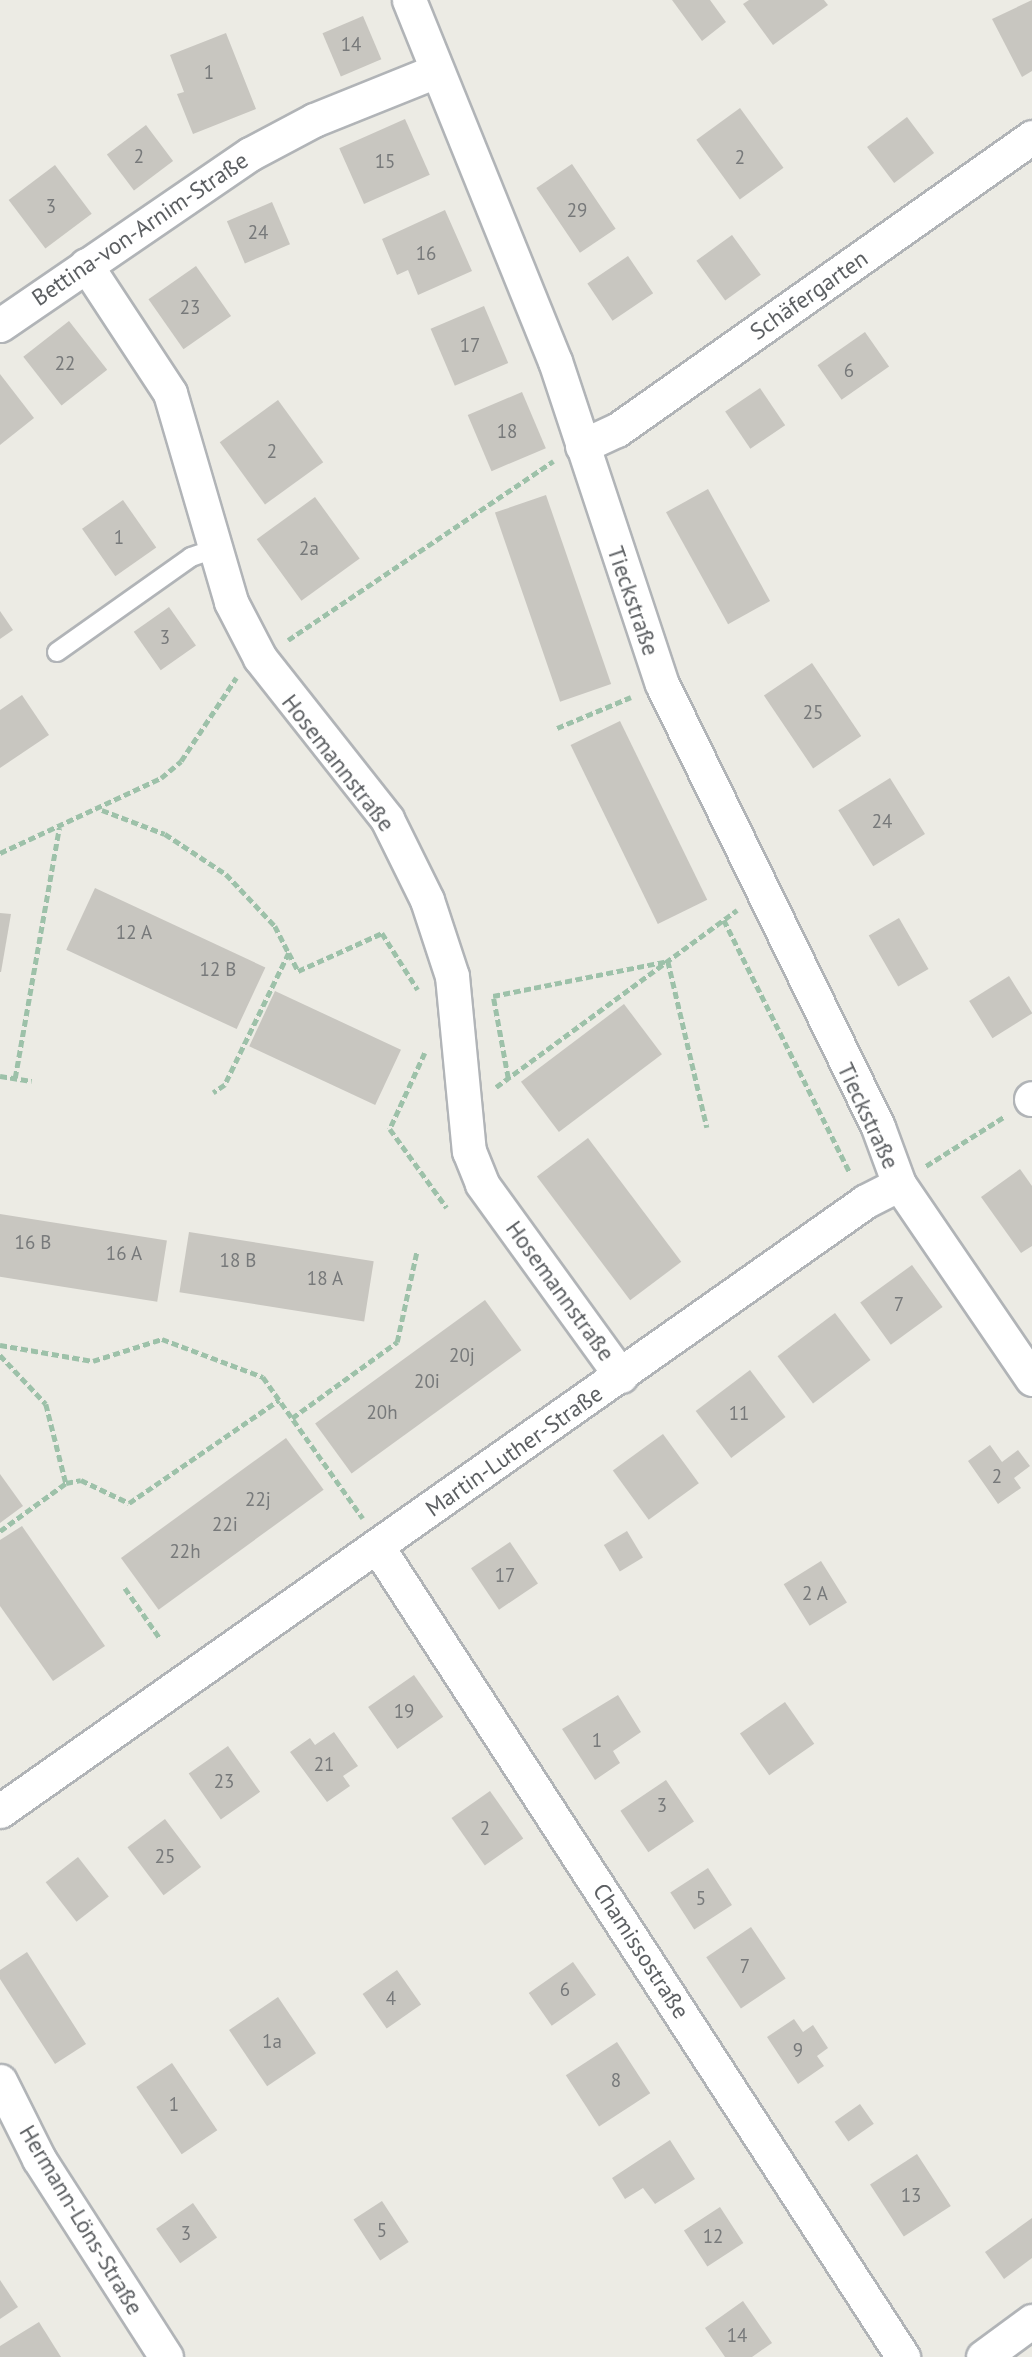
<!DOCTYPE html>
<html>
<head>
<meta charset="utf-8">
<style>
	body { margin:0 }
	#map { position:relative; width:1032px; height:2357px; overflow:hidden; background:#ecebe4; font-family:"PT Sans",sans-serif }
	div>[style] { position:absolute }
	.building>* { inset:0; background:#c8c6c0; transform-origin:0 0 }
	.path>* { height:4.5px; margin-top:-2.25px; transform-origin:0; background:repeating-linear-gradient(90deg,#9dc1a9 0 7px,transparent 0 10.5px) }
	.roads { filter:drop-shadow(2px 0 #b1b4b7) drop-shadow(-2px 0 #b1b4b7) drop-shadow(0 2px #b1b4b7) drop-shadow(0 -2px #b1b4b7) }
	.service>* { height:18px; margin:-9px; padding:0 9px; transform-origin:9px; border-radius:9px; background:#fff }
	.minor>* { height:33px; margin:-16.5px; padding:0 16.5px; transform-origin:16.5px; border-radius:16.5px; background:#fff }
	span { translate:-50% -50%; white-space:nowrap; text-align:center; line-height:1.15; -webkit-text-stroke:5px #fff; paint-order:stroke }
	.number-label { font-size:19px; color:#77797a }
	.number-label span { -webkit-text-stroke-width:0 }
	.street-label { font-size:23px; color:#5c5f62 }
</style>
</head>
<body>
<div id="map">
	<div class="building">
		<i style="clip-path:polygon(672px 0,710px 0,726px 22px,702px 41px)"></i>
		<i style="clip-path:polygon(749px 0,824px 0,828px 5px,773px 45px,743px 4px)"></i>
		<i style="clip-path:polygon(1032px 0,1032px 71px,1022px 77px,992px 19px)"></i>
		<i style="left:363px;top:16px;width:47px;height:44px;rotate:67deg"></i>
		<i style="clip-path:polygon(226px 33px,256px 109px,193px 134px,177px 94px,184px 92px,170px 55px)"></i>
		<i style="left:740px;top:108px;width:74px;height:54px;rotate:54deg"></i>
		<i style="left:907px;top:117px;width:45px;height:50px;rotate:53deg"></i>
		<i style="left:405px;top:119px;width:61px;height:72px;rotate:66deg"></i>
		<i style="left:146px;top:125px;width:45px;height:49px;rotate:53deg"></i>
		<i style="left:572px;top:164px;width:78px;height:43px;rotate:56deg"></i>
		<i style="left:55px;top:165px;width:61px;height:58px;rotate:53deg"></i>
		<i style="left:272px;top:202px;width:46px;height:49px;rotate:67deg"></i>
		<i style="clip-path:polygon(445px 210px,472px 271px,418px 295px,408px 270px,397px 275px,382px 239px)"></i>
		<i style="left:732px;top:235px;width:49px;height:44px;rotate:54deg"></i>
		<i style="left:628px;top:256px;width:45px;height:49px;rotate:56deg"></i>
		<i style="left:196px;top:266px;width:61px;height:58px;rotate:55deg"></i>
		<i style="left:484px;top:306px;width:62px;height:58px;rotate:67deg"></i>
		<i style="left:69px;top:321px;width:62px;height:58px;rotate:52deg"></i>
		<i style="left:865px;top:332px;width:42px;height:58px;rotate:55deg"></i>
		<i style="clip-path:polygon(0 374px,34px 418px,0 445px)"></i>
		<i style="left:760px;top:388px;width:45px;height:42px;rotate:56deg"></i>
		<i style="left:522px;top:392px;width:61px;height:59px;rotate:67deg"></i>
		<i style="left:278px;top:400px;width:77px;height:72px;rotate:54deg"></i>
		<i style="left:708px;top:489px;width:128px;height:48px;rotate:61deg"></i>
		<i style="left:546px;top:495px;width:200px;height:54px;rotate:71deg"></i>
		<i style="left:315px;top:497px;width:76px;height:72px;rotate:54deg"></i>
		<i style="left:123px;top:500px;width:58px;height:50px;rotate:55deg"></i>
		<i style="left:169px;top:607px;width:47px;height:43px;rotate:55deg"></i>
		<i style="clip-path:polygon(0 611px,13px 630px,0 639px)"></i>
		<i style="left:812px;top:663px;width:88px;height:58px;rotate:56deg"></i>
		<i style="clip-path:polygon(22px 695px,49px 735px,0 768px,0 710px)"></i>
		<i style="left:620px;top:721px;width:199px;height:55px;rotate:64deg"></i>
		<i style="left:890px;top:778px;width:66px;height:61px;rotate:58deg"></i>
		<i style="left:95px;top:888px;width:188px;height:68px;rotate:25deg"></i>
		<i style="clip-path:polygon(0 913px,11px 914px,1px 972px,0 972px)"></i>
		<i style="left:899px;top:918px;width:59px;height:35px;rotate:60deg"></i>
		<i style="left:1009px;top:976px;width:44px;height:47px;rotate:58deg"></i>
		<i style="left:275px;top:991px;width:139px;height:61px;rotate:25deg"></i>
		<i style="left:624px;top:1004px;width:63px;height:129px;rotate:53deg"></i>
		<i style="left:588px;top:1138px;width:155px;height:64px;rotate:53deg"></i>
		<i style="clip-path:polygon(1020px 1169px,1032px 1186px,1032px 1246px,1021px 1253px,981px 1197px)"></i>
		<i style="left:0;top:1214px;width:169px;height:62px;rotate:9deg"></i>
		<i style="left:189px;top:1232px;width:187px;height:61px;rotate:9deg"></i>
		<i style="left:912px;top:1265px;width:52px;height:64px;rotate:54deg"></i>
		<i style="left:485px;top:1300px;width:62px;height:210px;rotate:54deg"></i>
		<i style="left:835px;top:1313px;width:59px;height:72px;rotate:53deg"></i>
		<i style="left:750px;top:1370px;width:59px;height:68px;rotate:53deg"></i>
		<i style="left:663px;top:1434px;width:61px;height:62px;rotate:54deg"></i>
		<i style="left:286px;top:1438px;width:64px;height:204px;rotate:54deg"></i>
		<i style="clip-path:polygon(990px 1445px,1002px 1462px,1018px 1450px,1030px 1466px,1014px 1478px,1021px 1488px,998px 1504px,968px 1461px)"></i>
		<i style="clip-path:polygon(0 1474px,23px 1506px,0 1523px)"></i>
		<i style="clip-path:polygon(22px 1526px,105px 1646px,53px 1681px,0 1606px,0 1540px)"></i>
		<i style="left:627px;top:1531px;width:31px;height:27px;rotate:59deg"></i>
		<i style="left:510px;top:1542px;width:50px;height:47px;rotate:56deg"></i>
		<i style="left:821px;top:1561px;width:49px;height:44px;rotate:58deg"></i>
		<i style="left:414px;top:1675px;width:51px;height:56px;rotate:55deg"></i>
		<i style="clip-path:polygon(618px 1695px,641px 1732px,613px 1751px,620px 1763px,595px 1780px,562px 1729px)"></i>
		<i style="left:785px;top:1702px;width:51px;height:55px;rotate:55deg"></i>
		<i style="clip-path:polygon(334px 1732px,358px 1766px,343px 1776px,350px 1786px,327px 1802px,290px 1752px,310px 1738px,315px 1745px)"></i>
		<i style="left:228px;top:1746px;width:56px;height:48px;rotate:55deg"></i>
		<i style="left:666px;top:1780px;width:50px;height:55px;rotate:56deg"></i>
		<i style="left:490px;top:1791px;width:58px;height:47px;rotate:55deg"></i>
		<i style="left:165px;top:1819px;width:60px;height:47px;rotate:53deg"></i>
		<i style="left:78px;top:1857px;width:50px;height:41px;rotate:52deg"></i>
		<i style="left:708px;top:1868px;width:44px;height:45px;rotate:57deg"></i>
		<i style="left:751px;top:1927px;width:62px;height:54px;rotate:56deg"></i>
		<i style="clip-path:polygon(27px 1952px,86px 2044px,55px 2064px,0 1979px,0 1970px)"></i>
		<i style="left:573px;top:1962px;width:40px;height:54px;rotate:55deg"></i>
		<i style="left:397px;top:1970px;width:42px;height:42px;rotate:55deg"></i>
		<i style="left:278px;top:1997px;width:68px;height:59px;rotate:56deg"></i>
		<i style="clip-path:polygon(794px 2019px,803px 2032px,813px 2025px,828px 2048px,817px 2056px,824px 2066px,798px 2084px,767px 2037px)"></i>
		<i style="left:617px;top:2042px;width:61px;height:61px;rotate:57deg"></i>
		<i style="left:172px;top:2063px;width:81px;height:43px;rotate:56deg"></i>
		<i style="left:860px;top:2104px;width:24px;height:31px;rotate:55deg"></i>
		<i style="clip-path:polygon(670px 2140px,695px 2179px,655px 2204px,643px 2188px,625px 2199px,612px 2178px)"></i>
		<i style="left:917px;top:2154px;width:62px;height:56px;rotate:57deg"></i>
		<i style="left:382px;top:2201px;width:49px;height:34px;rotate:57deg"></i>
		<i style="left:193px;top:2203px;width:42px;height:45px;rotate:55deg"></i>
		<i style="left:720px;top:2207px;width:43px;height:43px;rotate:57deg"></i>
		<i style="clip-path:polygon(1032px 2218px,1032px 2258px,1004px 2279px,985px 2252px)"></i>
		<i style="clip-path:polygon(0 2280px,18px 2307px,0 2319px)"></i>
		<i style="clip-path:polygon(743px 2301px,772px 2343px,752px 2357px,725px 2357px,705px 2328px)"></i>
		<i style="clip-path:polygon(39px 2322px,61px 2357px,0 2357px,0 2346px)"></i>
	</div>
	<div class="path">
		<i style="left:288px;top:640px;width:320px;rotate:-34deg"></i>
		<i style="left:557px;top:728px;width:80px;rotate:-22.7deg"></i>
		<i style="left:102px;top:810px;width:67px;rotate:20.9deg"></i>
		<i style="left:165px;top:834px;width:73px;rotate:33.3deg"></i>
		<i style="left:226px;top:874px;width:71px;rotate:46.7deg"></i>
		<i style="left:275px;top:926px;width:30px;rotate:63deg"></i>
		<i style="left:289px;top:953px;width:147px;rotate:115.9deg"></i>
		<i style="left:225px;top:1085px;width:14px;rotate:146deg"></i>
		<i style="left:0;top:853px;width:178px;rotate:-25deg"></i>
		<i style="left:161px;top:778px;width:26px;rotate:-40deg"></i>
		<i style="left:181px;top:761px;width:100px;rotate:-56.5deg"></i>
		<i style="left:724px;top:920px;width:283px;rotate:63.5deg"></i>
		<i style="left:289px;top:953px;width:20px;rotate:63deg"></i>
		<i style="left:298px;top:971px;width:92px;rotate:-24.3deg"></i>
		<i style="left:382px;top:933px;width:67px;rotate:57.7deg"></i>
		<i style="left:425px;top:1053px;width:84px;rotate:114.7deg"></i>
		<i style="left:390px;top:1129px;width:97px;rotate:54.2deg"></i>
		<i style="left:0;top:1076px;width:32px;rotate:9deg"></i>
		<i style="left:15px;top:1078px;width:254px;rotate:-80deg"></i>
		<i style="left:508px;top:1078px;width:83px;rotate:-100.4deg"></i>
		<i style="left:493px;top:996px;width:178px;rotate:-11.3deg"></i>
		<i style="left:668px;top:961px;width:171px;rotate:76.8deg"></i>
		<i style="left:496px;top:1087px;width:299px;rotate:-36.3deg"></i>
		<i style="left:926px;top:1166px;width:93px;rotate:-32.3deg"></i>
		<i style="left:0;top:1345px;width:94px;rotate:9.8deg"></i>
		<i style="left:93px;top:1361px;width:72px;rotate:-17.7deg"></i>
		<i style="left:162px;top:1339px;width:108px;rotate:20.6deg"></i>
		<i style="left:263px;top:1377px;width:173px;rotate:54.7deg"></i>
		<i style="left:0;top:1355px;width:67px;rotate:46.8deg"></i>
		<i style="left:46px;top:1404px;width:81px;rotate:75.8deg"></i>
		<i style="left:292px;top:1418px;width:130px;rotate:-35.9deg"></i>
		<i style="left:397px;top:1342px;width:94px;rotate:-77.7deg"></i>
		<i style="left:0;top:1531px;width:82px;rotate:-36deg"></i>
		<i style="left:66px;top:1483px;width:15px;rotate:-11deg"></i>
		<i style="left:81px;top:1480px;width:53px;rotate:25.6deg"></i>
		<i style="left:129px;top:1503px;width:182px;rotate:-34.5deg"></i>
		<i style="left:125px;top:1588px;width:60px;rotate:55.2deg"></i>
	</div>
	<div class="roads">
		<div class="service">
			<i style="left:57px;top:652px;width:164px;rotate:-35.3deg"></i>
			<i style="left:191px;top:557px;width:24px;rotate:-19deg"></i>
		</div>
		<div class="minor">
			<i style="left:409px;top:0;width:389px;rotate:68deg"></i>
			<i style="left:555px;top:361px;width:340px;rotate:71.7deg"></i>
			<i style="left:662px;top:684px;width:493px;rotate:64deg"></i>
			<i style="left:878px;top:1127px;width:61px;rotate:69.8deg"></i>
			<i style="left:899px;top:1184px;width:236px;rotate:55.7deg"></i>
			<i style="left:86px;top:265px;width:153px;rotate:56.7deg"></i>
			<i style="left:170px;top:393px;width:218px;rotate:73.7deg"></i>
			<i style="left:231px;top:602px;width:63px;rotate:62.6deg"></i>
			<i style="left:260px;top:658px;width:205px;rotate:51.7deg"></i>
			<i style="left:387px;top:819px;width:90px;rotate:63.7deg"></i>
			<i style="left:427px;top:900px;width:80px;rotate:71.8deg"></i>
			<i style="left:452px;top:976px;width:176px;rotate:84.5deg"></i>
			<i style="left:469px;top:1151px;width:35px;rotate:68deg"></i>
			<i style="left:482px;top:1184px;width:237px;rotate:54.1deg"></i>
			<i style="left:0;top:325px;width:303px;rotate:-34.4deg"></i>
			<i style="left:250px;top:154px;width:72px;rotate:-28deg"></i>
			<i style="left:314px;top:120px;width:131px;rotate:-21.9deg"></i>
			<i style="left:582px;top:446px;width:38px;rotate:-25deg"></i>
			<i style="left:617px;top:430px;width:508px;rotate:-35.22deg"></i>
			<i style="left:1031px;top:1099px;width:1px;rotate:-45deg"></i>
			<i style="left:377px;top:1546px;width:967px;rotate:57.03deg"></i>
			<i style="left:0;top:1811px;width:1059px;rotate:-35.16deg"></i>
			<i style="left:866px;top:1201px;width:37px;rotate:-27deg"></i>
			<i style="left:0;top:2081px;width:87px;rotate:63.4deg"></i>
			<i style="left:39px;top:2159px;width:235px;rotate:57.3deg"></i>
			<i style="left:983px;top:2357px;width:61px;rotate:-36.3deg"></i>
		</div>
	</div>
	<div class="number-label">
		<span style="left:351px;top:45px">14</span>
		<span style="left:209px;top:73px">1</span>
		<span style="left:139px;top:157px">2</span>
		<span style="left:740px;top:158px">2</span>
		<span style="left:385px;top:162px">15</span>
		<span style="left:51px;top:207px">3</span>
		<span style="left:577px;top:211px">29</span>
		<span style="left:258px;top:233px">24</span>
		<span style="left:426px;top:254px">16</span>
		<span style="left:190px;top:308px">23</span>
		<span style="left:470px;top:346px">17</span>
		<span style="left:65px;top:364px">22</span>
		<span style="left:849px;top:371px">6</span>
		<span style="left:507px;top:432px">18</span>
		<span style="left:272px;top:452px">2</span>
		<span style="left:119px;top:538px">1</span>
		<span style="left:309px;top:549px">2a</span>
		<span style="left:165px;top:638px">3</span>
		<span style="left:813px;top:713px">25</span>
		<span style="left:882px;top:822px">24</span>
		<span style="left:134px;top:933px">12 A</span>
		<span style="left:218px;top:970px">12 B</span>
		<span style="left:33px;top:1243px">16 B</span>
		<span style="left:124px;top:1254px">16 A</span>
		<span style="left:238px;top:1261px">18 B</span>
		<span style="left:325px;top:1279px">18 A</span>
		<span style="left:899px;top:1305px">7</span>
		<span style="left:462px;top:1356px">20j</span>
		<span style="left:427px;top:1382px">20i</span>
		<span style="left:382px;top:1413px">20h</span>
		<span style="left:739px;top:1414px">11</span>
		<span style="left:997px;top:1477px">2</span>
		<span style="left:258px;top:1500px">22j</span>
		<span style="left:225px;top:1525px">22i</span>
		<span style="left:185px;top:1552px">22h</span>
		<span style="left:505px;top:1576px">17</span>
		<span style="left:815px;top:1594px">2 A</span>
		<span style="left:404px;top:1712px">19</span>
		<span style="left:597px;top:1741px">1</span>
		<span style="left:324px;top:1765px">21</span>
		<span style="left:224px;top:1782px">23</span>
		<span style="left:662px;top:1806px">3</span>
		<span style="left:485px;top:1829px">2</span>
		<span style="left:165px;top:1857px">25</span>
		<span style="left:701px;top:1899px">5</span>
		<span style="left:745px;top:1967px">7</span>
		<span style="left:565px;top:1990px">6</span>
		<span style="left:391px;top:1999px">4</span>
		<span style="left:272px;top:2042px">1a</span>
		<span style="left:798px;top:2051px">9</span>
		<span style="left:616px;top:2081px">8</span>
		<span style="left:174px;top:2105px">1</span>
		<span style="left:911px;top:2196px">13</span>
		<span style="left:382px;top:2231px">5</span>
		<span style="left:186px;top:2234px">3</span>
		<span style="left:713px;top:2237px">12</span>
		<span style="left:737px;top:2336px">14</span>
	</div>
	<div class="street-label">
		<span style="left:140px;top:229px;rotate:-34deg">Bettina-von-Arnim-Straße</span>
		<span style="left:809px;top:295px;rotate:-35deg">Schäfergarten</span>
		<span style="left:633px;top:601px;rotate:71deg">Tieckstraße</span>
		<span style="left:338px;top:763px;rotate:52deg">Hosemannstraße</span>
		<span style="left:868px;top:1116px;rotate:65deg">Tieckstraße</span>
		<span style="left:560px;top:1291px;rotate:54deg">Hosemannstraße</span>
		<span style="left:514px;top:1451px;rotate:-35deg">Martin-Luther-Straße</span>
		<span style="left:641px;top:1951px;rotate:57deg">Chamissostraße</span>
		<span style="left:81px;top:2220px;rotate:59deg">Hermann-Löns-Straße</span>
	</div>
</div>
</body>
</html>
